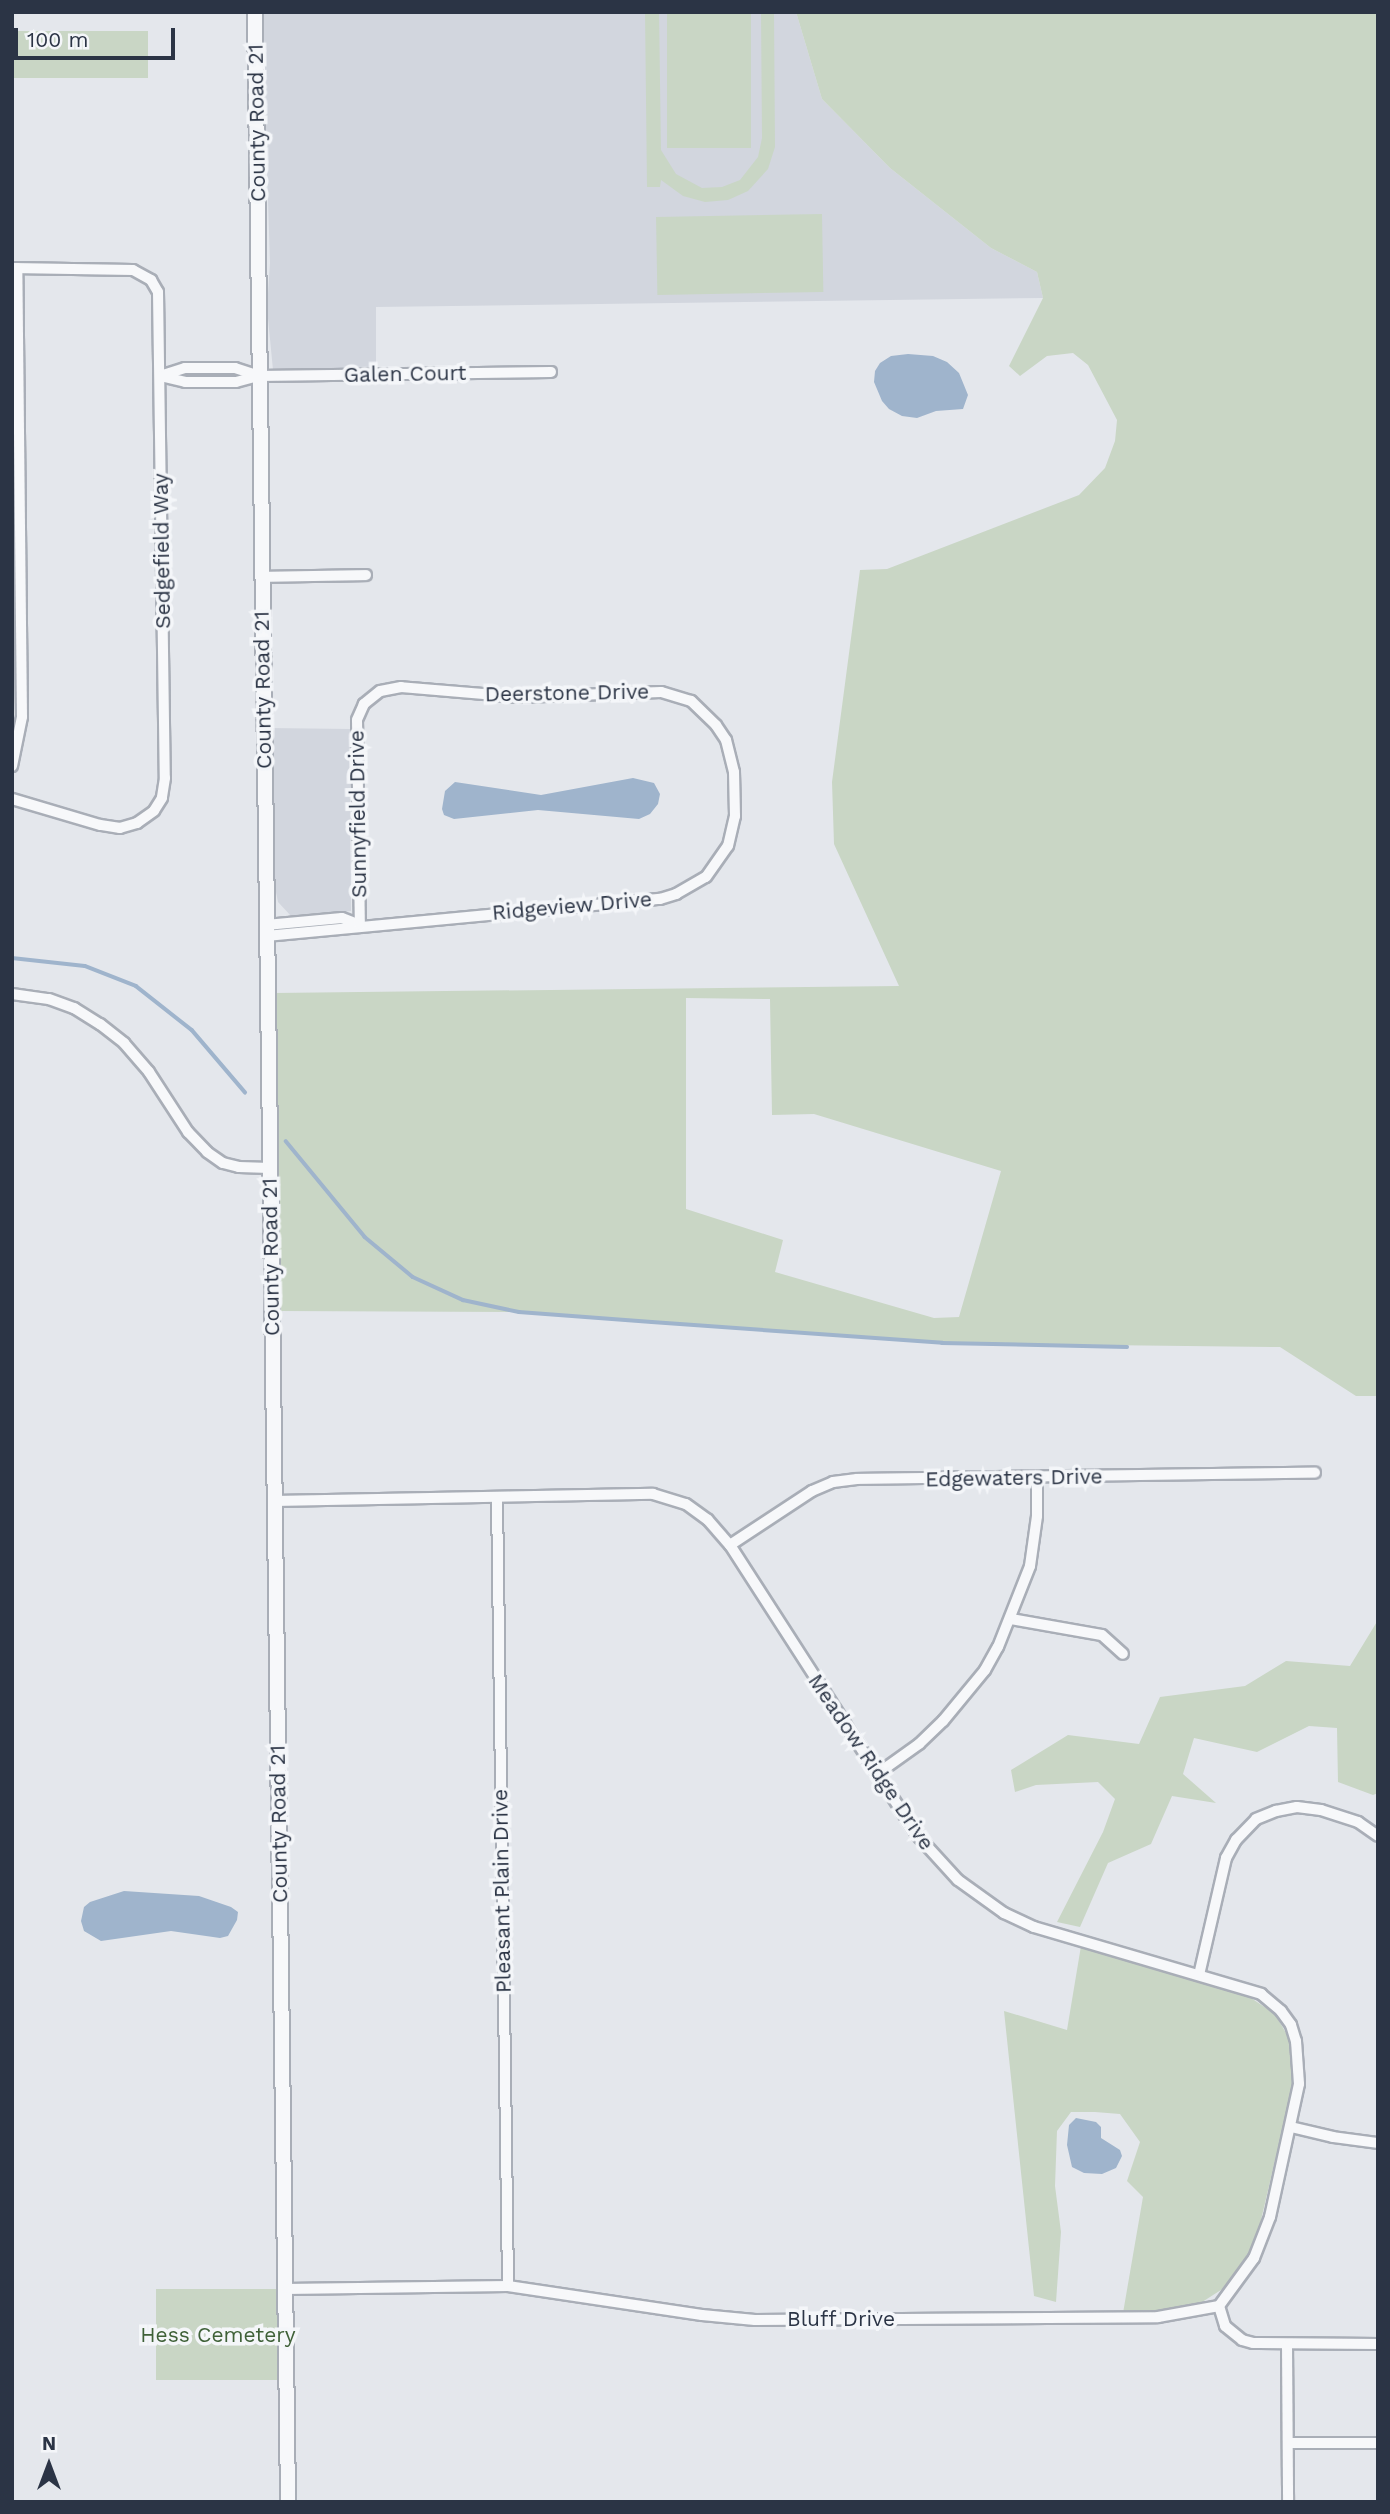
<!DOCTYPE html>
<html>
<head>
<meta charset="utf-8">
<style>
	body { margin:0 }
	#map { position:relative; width:1390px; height:2514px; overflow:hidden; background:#e4e7ec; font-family:"Work Sans",sans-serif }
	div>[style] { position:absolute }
	.built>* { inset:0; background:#d2d6de }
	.green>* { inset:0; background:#c9d6c5; transform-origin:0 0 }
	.water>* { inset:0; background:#9fb4cc }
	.stream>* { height:3.5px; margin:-1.75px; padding:0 1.75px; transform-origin:1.75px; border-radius:1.75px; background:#9fb4cc }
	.roads { filter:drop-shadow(2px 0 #a9aeb7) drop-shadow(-2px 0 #a9aeb7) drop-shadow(0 2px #a9aeb7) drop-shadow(0 -2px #a9aeb7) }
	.minor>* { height:10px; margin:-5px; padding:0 5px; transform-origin:5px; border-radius:5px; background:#f7f8fa }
	.tertiary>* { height:14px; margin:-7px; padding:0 7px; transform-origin:7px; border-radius:7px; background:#f7f8fa }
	span { translate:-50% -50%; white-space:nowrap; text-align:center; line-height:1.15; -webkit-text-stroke:7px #f4f6f9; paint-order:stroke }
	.street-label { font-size:21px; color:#2b3445 }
	.park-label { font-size:21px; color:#3f6138 }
	.frame { position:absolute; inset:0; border:14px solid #2b3445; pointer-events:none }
	.north { position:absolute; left:14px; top:2430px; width:70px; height:70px; -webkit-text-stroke:5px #f4f6f9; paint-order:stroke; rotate:0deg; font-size:19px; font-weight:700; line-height:28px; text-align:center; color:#2b3445 }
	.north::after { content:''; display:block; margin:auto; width:24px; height:32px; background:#2b3445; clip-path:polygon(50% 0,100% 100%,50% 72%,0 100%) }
	.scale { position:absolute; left:14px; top:28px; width:161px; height:32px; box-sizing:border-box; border:4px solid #2b3445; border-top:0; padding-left:9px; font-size:21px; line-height:24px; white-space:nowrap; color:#2b3445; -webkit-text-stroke:5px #f4f6f9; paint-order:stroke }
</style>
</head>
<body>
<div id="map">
	<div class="built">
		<i style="clip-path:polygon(262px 12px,796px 12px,822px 99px,890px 168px,991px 248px,1037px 272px,1043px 298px,376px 307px,376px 369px,273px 370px,267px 308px,270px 263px)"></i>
		<i style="clip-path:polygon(269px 728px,350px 729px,351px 911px,291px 916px,278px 902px,271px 867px)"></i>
	</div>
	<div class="green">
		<i style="clip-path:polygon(645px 12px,659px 12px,661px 150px,676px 174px,702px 188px,722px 187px,740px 180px,758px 157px,762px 138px,761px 12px,774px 12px,775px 147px,768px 169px,748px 191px,728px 200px,705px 202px,683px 196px,661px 180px,660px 187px,647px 187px)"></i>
		<i style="left:667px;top:12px;width:84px;height:136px"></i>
		<i style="clip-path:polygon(evenodd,796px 12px,1378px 12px,1378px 1396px,1356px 1396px,1280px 1347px,942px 1343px,519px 1312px,278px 1311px,274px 993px,899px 986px,834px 844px,832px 782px,860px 570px,887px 569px,1079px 495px,1105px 468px,1115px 441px,1117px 420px,1088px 365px,1073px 353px,1047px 356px,1020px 376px,1009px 366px,1043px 298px,1037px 272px,991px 248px,890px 168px,822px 99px,796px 12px,686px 998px,770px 999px,772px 1115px,814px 1114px,1001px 1171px,959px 1317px,934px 1318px,775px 1272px,783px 1240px,686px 1209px,686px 998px)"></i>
		<i style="left:12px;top:31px;width:136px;height:47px"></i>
		<i style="left:822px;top:214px;width:78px;height:166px;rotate:89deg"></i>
		<i style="clip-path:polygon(1378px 1620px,1378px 1793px,1373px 1795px,1338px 1782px,1337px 1728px,1309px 1726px,1257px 1752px,1194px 1738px,1183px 1774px,1216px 1803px,1172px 1796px,1151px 1844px,1108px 1863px,1080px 1927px,1057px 1922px,1103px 1832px,1115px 1799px,1098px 1782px,1036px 1785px,1015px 1792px,1011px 1770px,1068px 1735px,1139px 1744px,1160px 1697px,1245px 1686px,1286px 1661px,1350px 1666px)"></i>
		<i style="clip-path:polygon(1081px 1946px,1248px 1996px,1275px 2014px,1290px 2040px,1293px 2084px,1257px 2237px,1247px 2257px,1224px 2288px,1196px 2306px,1157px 2313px,1123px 2313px,1143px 2197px,1127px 2181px,1140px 2142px,1120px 2114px,1095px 2112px,1071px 2112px,1057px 2131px,1055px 2186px,1061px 2232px,1056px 2302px,1034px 2296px,1004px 2011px,1067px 2030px)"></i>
		<i style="left:156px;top:2289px;width:123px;height:91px"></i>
	</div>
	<div class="water">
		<i style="clip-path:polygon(908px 354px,933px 356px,947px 362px,959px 373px,968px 395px,963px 409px,936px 411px,917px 418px,902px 416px,889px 409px,882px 401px,874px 382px,875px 371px,880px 363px,891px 356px)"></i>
		<i style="clip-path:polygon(633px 778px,654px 783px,660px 794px,658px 804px,650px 814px,639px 819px,538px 810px,454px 819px,444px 815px,442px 809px,445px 791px,455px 782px,541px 795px)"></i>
		<i style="clip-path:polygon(124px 1891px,199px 1896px,231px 1907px,238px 1912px,237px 1920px,228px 1936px,220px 1938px,171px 1931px,101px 1941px,84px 1931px,81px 1921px,84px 1907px,90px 1902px)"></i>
		<i style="clip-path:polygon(1076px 2118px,1096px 2122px,1101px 2127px,1101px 2138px,1120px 2150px,1122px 2156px,1116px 2168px,1102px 2174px,1084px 2173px,1072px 2167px,1067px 2145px,1069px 2125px)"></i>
	</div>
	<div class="stream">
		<i style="left:12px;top:958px;width:73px;rotate:6.3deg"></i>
		<i style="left:85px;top:966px;width:55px;rotate:21.4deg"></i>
		<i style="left:136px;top:986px;width:71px;rotate:38.2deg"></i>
		<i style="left:192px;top:1030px;width:82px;rotate:49.5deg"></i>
		<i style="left:286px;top:1141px;width:124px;rotate:50.5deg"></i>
		<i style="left:365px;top:1237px;width:62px;rotate:39.8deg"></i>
		<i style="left:413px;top:1277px;width:55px;rotate:24.7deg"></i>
		<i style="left:463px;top:1300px;width:57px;rotate:12.1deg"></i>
		<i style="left:519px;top:1312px;width:133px;rotate:4.3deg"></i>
		<i style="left:652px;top:1322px;width:291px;rotate:4.1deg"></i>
		<i style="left:942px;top:1343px;width:185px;rotate:1.2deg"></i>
	</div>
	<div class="roads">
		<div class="minor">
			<i style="left:12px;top:268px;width:121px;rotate:0.9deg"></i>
			<i style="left:133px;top:270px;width:21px;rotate:29deg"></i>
			<i style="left:151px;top:280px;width:14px;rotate:60deg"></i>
			<i style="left:158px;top:292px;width:486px;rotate:89.2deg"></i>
			<i style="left:165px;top:778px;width:20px;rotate:99deg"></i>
			<i style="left:162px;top:798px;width:15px;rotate:122deg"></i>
			<i style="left:154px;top:811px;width:21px;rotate:145deg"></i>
			<i style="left:137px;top:823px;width:18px;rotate:164deg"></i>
			<i style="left:120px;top:828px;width:20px;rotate:-171deg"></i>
			<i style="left:100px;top:825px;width:92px;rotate:-163.5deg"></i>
			<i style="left:163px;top:375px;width:23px;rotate:-18deg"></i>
			<i style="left:185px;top:368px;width:50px"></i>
			<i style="left:235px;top:368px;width:25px;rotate:18deg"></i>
			<i style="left:160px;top:376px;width:26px;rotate:13deg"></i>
			<i style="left:185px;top:382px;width:51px"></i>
			<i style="left:236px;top:382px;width:24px;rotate:-15deg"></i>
			<i style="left:259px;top:376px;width:292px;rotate:-0.8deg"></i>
			<i style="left:261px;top:577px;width:105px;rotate:-1.1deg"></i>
			<i style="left:12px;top:766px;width:50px;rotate:-78.5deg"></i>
			<i style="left:22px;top:717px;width:449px;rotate:-90.6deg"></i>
			<i style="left:266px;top:925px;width:76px;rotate:-5.3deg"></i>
			<i style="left:342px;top:918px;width:19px;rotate:21deg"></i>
			<i style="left:266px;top:936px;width:396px;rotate:-5.4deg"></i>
			<i style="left:660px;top:899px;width:17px;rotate:-17deg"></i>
			<i style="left:676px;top:894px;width:34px;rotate:-30deg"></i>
			<i style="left:706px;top:877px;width:38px;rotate:-55deg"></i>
			<i style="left:728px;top:846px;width:31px;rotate:-77deg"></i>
			<i style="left:735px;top:816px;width:44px;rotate:-91.3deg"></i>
			<i style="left:734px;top:772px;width:33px;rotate:-104deg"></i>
			<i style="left:726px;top:740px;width:18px;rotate:-124deg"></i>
			<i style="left:716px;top:725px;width:35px;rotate:-136deg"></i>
			<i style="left:691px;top:701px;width:31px;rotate:-163deg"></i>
			<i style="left:661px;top:692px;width:142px;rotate:178deg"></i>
			<i style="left:519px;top:697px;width:118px;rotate:-175.2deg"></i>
			<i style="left:401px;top:687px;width:21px;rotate:169deg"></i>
			<i style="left:380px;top:691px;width:21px;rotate:141deg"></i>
			<i style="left:364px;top:704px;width:17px;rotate:114deg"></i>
			<i style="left:357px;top:720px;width:205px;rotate:89.2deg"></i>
			<i style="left:12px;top:994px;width:37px;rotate:8deg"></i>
			<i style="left:49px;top:999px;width:27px;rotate:20deg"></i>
			<i style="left:74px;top:1008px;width:31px;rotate:32deg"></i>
			<i style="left:100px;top:1024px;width:31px;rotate:38deg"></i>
			<i style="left:124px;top:1043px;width:38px;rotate:49deg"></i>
			<i style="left:149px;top:1072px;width:72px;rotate:57deg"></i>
			<i style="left:188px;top:1132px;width:28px;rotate:46deg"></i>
			<i style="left:207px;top:1152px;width:19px;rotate:35deg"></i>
			<i style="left:223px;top:1163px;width:16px;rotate:14deg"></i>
			<i style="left:239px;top:1167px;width:31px;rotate:2deg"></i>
			<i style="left:497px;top:1497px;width:789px;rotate:89.2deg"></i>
			<i style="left:274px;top:1501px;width:379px;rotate:-1.1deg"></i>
			<i style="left:653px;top:1494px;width:34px;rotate:17deg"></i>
			<i style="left:686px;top:1504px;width:27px;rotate:36deg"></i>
			<i style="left:708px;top:1520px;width:33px;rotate:49deg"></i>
			<i style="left:730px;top:1545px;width:344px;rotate:57.2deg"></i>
			<i style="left:916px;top:1834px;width:62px;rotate:47.6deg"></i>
			<i style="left:958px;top:1880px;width:57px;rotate:35.7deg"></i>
			<i style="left:1004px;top:1913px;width:33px;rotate:25deg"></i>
			<i style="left:1034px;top:1927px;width:237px;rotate:16.4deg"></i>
			<i style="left:1261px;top:1994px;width:26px;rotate:40deg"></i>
			<i style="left:1281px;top:2011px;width:17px;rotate:54deg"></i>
			<i style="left:1291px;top:2025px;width:17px;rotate:73deg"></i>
			<i style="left:1296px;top:2041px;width:43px;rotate:86deg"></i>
			<i style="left:1299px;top:2084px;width:136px;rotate:102.3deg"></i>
			<i style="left:1270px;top:2217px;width:44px;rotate:111.3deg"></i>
			<i style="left:1254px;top:2258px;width:59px;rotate:126.1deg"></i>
			<i style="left:730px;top:1545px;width:98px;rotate:-33.4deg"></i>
			<i style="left:812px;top:1491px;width:23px;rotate:-23deg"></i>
			<i style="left:833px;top:1482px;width:24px;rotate:-7deg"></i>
			<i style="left:857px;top:1479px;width:458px;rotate:-0.8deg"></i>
			<i style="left:1011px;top:1619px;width:92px;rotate:10deg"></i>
			<i style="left:1102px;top:1635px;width:28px;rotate:42deg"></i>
			<i style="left:877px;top:1774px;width:52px;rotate:-35.5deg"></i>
			<i style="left:919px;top:1744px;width:33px;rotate:-44deg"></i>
			<i style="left:943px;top:1721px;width:66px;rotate:-50.5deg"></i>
			<i style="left:985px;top:1670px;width:26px;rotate:-61deg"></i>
			<i style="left:998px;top:1647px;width:87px;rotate:-68.4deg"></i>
			<i style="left:1030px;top:1566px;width:50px;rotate:-82deg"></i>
			<i style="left:1037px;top:1516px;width:38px;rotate:-90deg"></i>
			<i style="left:1199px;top:1975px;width:120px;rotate:-77deg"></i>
			<i style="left:1226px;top:1858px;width:21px;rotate:-61deg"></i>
			<i style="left:1236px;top:1840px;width:29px;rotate:-46deg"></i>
			<i style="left:1256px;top:1819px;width:22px;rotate:-22deg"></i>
			<i style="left:1276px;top:1811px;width:21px;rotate:-11deg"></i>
			<i style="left:1297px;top:1807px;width:24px;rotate:7deg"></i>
			<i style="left:1321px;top:1810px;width:39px;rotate:18deg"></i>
			<i style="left:1358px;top:1822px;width:24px;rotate:35deg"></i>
			<i style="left:1291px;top:2127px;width:43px;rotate:13.4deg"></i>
			<i style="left:1333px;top:2137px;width:45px;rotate:7.6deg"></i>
			<i style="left:285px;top:2289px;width:223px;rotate:-0.8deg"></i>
			<i style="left:508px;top:2286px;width:196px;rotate:8.5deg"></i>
			<i style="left:702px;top:2315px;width:53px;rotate:5.4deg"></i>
			<i style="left:755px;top:2320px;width:403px;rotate:-0.4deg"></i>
			<i style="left:1158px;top:2317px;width:62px;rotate:-10.2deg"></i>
			<i style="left:1219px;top:2306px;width:21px;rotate:73deg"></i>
			<i style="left:1225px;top:2326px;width:22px;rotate:39deg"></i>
			<i style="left:1242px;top:2340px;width:11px;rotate:15deg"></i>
			<i style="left:1253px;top:2343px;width:125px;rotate:0.5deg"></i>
			<i style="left:1287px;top:2345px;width:157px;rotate:89.6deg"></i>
			<i style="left:1288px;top:2443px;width:90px"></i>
		</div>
		<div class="tertiary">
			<i style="left:255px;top:12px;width:2490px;rotate:89.24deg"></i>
		</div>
	</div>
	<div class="street-label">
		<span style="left:257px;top:123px;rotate:-91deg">County Road 21</span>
		<span style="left:405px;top:374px;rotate:-1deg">Galen Court</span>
		<span style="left:162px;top:551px;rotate:-91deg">Sedgefield Way</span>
		<span style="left:263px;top:690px;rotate:-91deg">County Road 21</span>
		<span style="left:567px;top:693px;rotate:-1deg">Deerstone Drive</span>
		<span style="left:358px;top:814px;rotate:-91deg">Sunnyfield Drive</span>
		<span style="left:572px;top:906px;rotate:-5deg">Ridgeview Drive</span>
		<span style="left:271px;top:1257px;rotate:-91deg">County Road 21</span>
		<span style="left:1014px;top:1478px;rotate:-1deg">Edgewaters Drive</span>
		<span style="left:871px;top:1762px;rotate:56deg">Meadow Ridge Drive</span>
		<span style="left:279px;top:1824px;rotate:-91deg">County Road 21</span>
		<span style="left:502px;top:1891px;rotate:-91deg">Pleasant Plain Drive</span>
		<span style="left:841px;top:2319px">Bluff Drive</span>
	</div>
	<div class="park-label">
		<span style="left:218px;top:2335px">Hess Cemetery</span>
	</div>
	<div class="frame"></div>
	<div class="north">N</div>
	<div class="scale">100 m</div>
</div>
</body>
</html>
